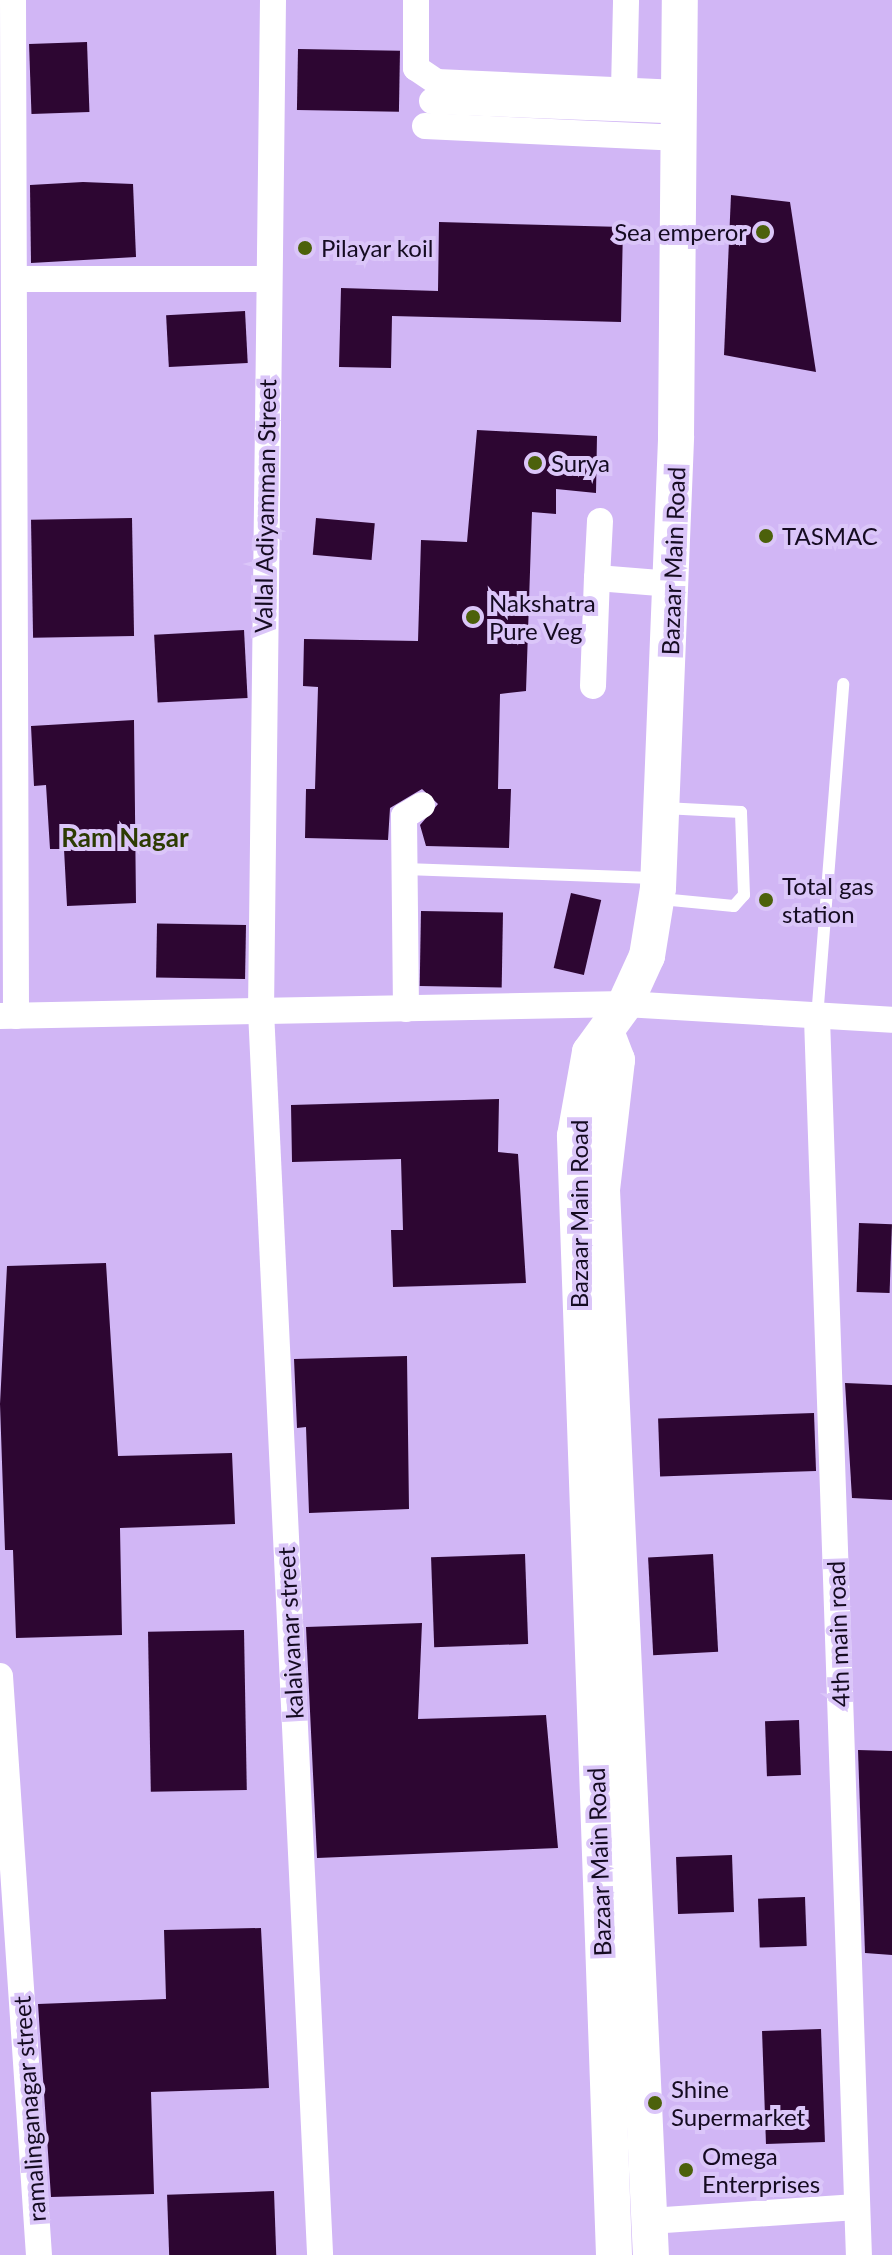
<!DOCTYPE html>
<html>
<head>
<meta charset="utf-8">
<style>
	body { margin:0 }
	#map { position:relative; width:892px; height:2255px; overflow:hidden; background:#d1b6f5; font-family:Lato,sans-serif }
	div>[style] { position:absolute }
	.building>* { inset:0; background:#2d0632; transform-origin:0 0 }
	.lane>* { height:12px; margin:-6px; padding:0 6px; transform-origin:6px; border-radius:6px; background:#fff }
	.street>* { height:26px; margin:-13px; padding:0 13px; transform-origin:13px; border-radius:13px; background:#fff }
	.secondary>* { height:36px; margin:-18px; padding:0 18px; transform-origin:18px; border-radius:18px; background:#fff }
	.dots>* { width:22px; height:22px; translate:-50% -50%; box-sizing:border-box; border:4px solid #dbc6f9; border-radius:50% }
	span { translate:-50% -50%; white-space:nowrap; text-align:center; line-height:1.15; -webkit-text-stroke:8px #dbc6f9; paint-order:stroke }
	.poi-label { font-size:24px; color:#150b21 }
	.right { translate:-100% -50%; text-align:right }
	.left { translate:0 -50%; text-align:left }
	.street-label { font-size:24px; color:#150b21 }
	.neighbourhood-label { font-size:26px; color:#2d3c02; font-weight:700 }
</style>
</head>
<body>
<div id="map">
	<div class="building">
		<i style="left:87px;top:42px;width:70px;height:58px;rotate:88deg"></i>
		<i style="left:298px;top:49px;width:102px;height:61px;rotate:1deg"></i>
		<i style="clip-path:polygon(83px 182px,133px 184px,136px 257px,31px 263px,30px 185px)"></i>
		<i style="clip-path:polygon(731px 195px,790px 202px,816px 372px,724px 355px)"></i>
		<i style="clip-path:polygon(439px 222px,623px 227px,621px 322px,392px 316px,391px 368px,339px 367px,341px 288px,438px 291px)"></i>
		<i style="left:245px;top:311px;width:52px;height:79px;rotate:87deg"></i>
		<i style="clip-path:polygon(477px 430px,597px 436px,596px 493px,556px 489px,556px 514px,532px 512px,526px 691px,500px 694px,498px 789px,511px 789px,509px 848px,426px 846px,420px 825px,438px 804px,422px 789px,390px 808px,388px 840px,305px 838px,306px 789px,315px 789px,318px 687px,303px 686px,304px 639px,418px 641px,421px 540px,467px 542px)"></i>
		<i style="left:132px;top:518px;width:118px;height:101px;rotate:89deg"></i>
		<i style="left:316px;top:518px;width:59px;height:37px;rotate:5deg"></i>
		<i style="left:244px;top:630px;width:68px;height:90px;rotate:87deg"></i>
		<i style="clip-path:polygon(134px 720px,136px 903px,67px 906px,64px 849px,50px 849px,46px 785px,34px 786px,31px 726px)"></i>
		<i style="left:571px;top:893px;width:31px;height:77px;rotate:13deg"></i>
		<i style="left:421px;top:911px;width:82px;height:75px;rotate:1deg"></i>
		<i style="left:246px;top:925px;width:54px;height:89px;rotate:91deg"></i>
		<i style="clip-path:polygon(499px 1099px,498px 1152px,518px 1154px,526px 1283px,393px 1287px,391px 1230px,403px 1230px,401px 1159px,292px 1162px,291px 1105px)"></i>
		<i style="left:859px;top:1223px;width:33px;height:69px;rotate:2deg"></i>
		<i style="clip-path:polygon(106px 1263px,118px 1456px,232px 1453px,235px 1524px,120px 1528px,122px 1635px,16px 1638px,13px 1550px,5px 1550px,0 1404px,7px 1266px)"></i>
		<i style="clip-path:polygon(407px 1356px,409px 1509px,309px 1513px,306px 1427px,297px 1428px,294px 1359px)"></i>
		<i style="clip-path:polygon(845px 1383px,892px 1385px,892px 1500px,852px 1498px)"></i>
		<i style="left:814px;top:1413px;width:58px;height:156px;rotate:88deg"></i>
		<i style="left:525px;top:1554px;width:90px;height:94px;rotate:88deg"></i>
		<i style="left:713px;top:1554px;width:98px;height:65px;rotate:87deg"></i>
		<i style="clip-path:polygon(422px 1623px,418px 1719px,546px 1715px,558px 1848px,317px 1858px,306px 1627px)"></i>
		<i style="left:244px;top:1630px;width:160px;height:96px;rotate:89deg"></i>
		<i style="left:799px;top:1720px;width:55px;height:34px;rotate:88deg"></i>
		<i style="clip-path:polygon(858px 1750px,892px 1751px,892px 1955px,865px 1953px)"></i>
		<i style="left:732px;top:1855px;width:57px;height:56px;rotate:88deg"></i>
		<i style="left:805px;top:1897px;width:49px;height:47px;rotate:88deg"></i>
		<i style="clip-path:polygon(261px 1928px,269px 2088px,151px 2092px,154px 2194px,51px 2197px,38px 2004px,166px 1999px,164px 1930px)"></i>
		<i style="left:821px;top:2029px;width:113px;height:59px;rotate:88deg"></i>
		<i style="left:274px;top:2191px;width:64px;height:107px;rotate:88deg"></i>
	</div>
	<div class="lane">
		<i style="left:405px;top:869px;width:248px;rotate:2.1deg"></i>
		<i style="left:661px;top:899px;width:73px;rotate:5.5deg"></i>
		<i style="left:734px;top:906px;width:15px;rotate:-48deg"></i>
		<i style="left:744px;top:895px;width:83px;rotate:-92.1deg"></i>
		<i style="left:741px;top:812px;width:77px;rotate:-177deg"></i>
		<i style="left:817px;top:1018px;width:335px;rotate:-85.5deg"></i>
	</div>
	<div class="street">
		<i style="left:13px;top:0;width:1016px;rotate:89.83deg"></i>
		<i style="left:273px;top:0;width:1011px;rotate:90.68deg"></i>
		<i style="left:261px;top:1011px;width:1245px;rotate:87.28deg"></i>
		<i style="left:416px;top:0;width:68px;rotate:90deg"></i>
		<i style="left:416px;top:68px;width:25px;rotate:34deg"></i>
		<i style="left:437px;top:82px;width:242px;rotate:2.6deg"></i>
		<i style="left:624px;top:90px;width:90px;rotate:-88.7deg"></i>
		<i style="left:432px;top:101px;width:233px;rotate:2.2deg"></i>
		<i style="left:425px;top:126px;width:251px;rotate:2.7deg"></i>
		<i style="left:14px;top:279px;width:254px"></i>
		<i style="left:600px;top:521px;width:57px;rotate:93deg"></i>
		<i style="left:597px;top:578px;width:75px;rotate:4.6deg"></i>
		<i style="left:593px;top:686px;width:108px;rotate:-87.9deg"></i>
		<i style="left:406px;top:1009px;width:193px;rotate:-90.6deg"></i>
		<i style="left:404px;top:816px;width:21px;rotate:-31deg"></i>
		<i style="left:0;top:1016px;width:625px;rotate:-1.1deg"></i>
		<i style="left:625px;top:1004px;width:267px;rotate:3.4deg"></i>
		<i style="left:817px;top:1018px;width:1238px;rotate:88.06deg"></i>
		<i style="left:0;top:1676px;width:580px;rotate:86.15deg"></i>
		<i style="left:650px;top:2221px;width:207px;rotate:-3.9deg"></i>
	</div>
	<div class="secondary">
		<i style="left:607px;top:1034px;width:28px;rotate:69deg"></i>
		<i style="left:617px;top:1060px;width:131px;rotate:96.6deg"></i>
		<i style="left:602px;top:1190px;width:1066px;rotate:87.37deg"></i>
		<i style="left:614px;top:2255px;width:1120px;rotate:-92deg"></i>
		<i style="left:575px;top:1136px;width:85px;rotate:-79.9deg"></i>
		<i style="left:590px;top:1052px;width:59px;rotate:-53.9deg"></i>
		<i style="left:625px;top:1004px;width:53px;rotate:-65.4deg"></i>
		<i style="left:647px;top:956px;width:69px;rotate:-80.8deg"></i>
		<i style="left:658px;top:888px;width:452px;rotate:-87.7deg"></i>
		<i style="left:676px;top:436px;width:436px;rotate:-89.5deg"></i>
	</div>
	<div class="dots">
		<i style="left:763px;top:232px;background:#4c610b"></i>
		<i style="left:305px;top:248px;background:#4c610b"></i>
		<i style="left:535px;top:463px;background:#4c610b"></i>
		<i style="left:766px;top:536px;background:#4c610b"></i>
		<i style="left:473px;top:617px;background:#4c610b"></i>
		<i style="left:766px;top:900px;background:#4c610b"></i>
		<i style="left:655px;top:2103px;background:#4c610b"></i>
		<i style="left:686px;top:2170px;background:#4c610b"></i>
	</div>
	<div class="poi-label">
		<span class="right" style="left:747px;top:232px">Sea emperor</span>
		<span class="left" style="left:321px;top:248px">Pilayar koil</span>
		<span class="left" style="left:551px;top:463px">Surya</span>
		<span class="left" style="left:782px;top:536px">TASMAC</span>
		<span class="left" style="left:489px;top:617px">Nakshatra<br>Pure Veg</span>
		<span class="left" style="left:782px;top:900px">Total gas<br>station</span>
		<span class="left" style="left:671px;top:2103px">Shine<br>Supermarket</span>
		<span class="left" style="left:702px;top:2170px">Omega<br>Enterprises</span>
	</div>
	<div class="street-label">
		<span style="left:265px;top:506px;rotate:-89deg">Vallal Adiyamman Street</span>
		<span style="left:673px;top:561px;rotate:-88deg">Bazaar Main Road</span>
		<span style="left:579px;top:1214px;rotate:-90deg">Bazaar Main Road</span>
		<span style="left:290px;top:1633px;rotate:-93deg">kalaivanar street</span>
		<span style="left:838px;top:1634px;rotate:-92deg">4th main road</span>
		<span style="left:599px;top:1862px;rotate:-92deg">Bazaar Main Road</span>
		<span style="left:29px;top:2109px;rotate:-94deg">ramalinganagar street</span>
	</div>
	<div class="neighbourhood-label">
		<span style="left:125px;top:838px">Ram Nagar</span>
	</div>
</div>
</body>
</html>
